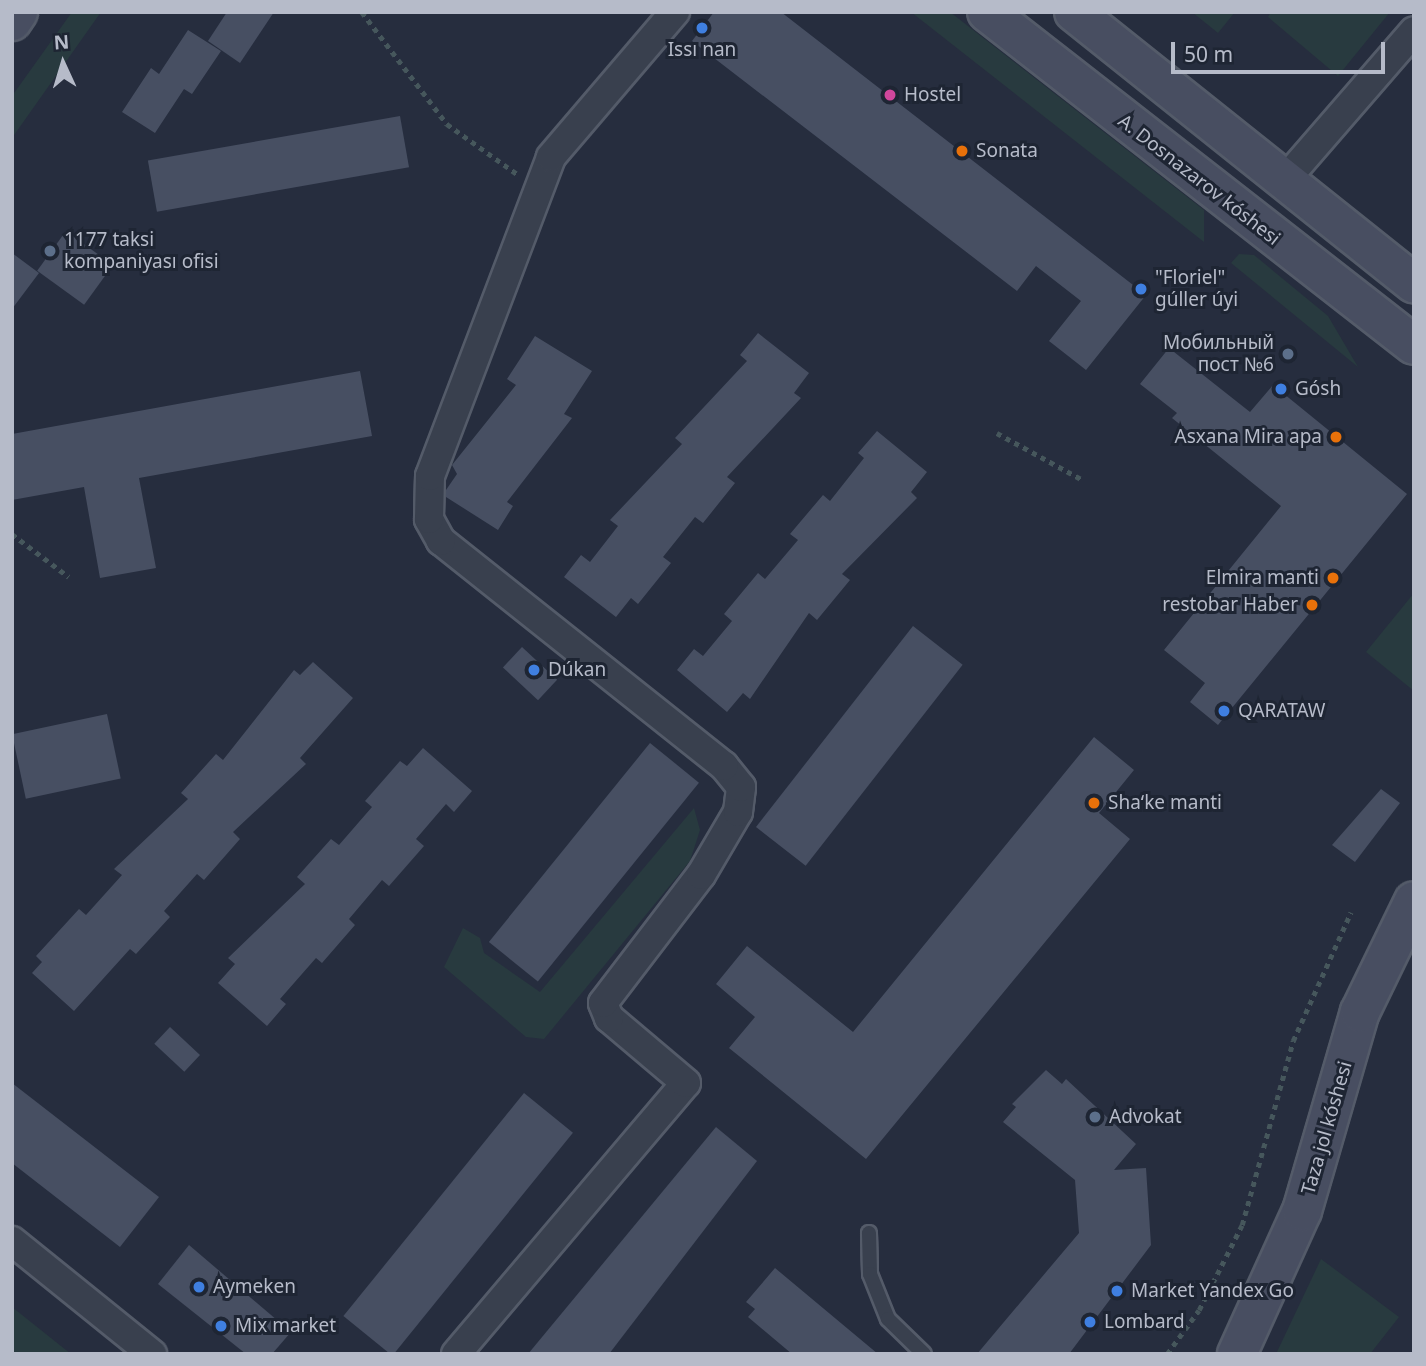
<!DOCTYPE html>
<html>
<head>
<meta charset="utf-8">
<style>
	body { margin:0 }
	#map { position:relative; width:1426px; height:1366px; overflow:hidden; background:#262d3e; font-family:"Noto Sans",sans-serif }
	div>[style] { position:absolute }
	.green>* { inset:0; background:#283a3f }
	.building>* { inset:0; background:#474f62; transform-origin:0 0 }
	.path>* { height:4.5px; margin-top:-2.25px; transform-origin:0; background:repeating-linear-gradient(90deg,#46575c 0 5px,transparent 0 10px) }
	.roads { filter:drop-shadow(2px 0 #545b69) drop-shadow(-2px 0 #545b69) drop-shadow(0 2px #545b69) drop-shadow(0 -2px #545b69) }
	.lane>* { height:14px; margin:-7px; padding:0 7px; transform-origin:7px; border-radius:7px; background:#39404e }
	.street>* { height:28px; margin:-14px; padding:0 14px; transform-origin:14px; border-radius:14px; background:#39404e }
	.secondary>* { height:38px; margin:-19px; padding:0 19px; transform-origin:19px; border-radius:19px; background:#484e61 }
	.dots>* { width:19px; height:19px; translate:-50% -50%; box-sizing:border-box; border:4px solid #1e2533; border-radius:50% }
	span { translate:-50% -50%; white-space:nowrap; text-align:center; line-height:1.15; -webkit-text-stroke:6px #1e2533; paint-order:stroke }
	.poi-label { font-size:19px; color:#b6bbc9 }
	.left { translate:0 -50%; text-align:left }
	.right { translate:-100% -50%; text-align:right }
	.street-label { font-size:19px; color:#b6bbc9 }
	.frame { position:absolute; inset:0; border:14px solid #b6bbc9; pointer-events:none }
	.north { position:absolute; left:28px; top:28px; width:70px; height:70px; -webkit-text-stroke:5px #1e2533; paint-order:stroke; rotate:356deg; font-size:19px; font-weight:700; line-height:28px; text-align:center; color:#b6bbc9 }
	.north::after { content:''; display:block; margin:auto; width:24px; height:32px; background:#b6bbc9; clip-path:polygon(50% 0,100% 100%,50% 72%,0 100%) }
	.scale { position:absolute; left:1171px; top:42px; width:214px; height:32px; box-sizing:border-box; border:4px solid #b6bbc9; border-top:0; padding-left:9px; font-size:21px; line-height:24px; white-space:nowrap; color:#b6bbc9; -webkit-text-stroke:5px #1e2533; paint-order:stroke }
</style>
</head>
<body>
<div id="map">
	<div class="green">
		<i style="clip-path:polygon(72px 12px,101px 12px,12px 138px,12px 96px)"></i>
		<i style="clip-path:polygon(911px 12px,950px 12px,1204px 210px,1204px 242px)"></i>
		<i style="clip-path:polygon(1192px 12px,1235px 12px,1218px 33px)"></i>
		<i style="clip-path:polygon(1271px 12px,1390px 12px,1338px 76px,1268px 17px)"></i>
		<i style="clip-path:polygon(1239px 254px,1254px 255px,1328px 316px,1358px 367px,1231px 263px)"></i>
		<i style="clip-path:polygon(1414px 593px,1414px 691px,1366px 652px)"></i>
		<i style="clip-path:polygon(694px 808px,700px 830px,690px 861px,544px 1039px,526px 1037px,444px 967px,463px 928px,480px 938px,484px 953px,540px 992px)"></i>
		<i style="clip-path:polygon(1321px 1259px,1399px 1317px,1370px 1354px,1276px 1354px)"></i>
		<i style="clip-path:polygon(12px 1307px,71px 1354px,12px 1354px)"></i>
	</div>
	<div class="building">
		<i style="clip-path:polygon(227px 12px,274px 12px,240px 63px,208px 41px)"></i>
		<i style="clip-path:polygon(714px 12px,781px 12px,1146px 295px,1086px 370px,1049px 341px,1081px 301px,1036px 266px,1017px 291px,692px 41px)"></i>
		<i style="clip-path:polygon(188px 30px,221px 51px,192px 94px,184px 89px,155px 133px,122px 112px,151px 68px,159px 74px)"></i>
		<i style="left:400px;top:116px;width:52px;height:256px;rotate:80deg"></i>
		<i style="left:66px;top:231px;width:58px;height:49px;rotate:36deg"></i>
		<i style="clip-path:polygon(12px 253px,39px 273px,12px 309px)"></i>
		<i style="clip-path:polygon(758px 333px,809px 373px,794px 393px,801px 398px,727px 477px,735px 483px,703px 523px,695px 517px,663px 557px,671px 563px,638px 604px,631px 598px,616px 617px,564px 577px,581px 555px,590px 562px,618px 526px,610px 520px,682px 444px,675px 438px,747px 361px,740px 355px)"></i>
		<i style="clip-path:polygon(535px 336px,592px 371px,564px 414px,572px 418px,507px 502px,513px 506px,498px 530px,446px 497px,446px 490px,457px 474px,452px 465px,516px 385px,507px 379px)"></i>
		<i style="clip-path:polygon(1169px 348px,1250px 412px,1273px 385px,1407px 494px,1218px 725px,1190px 702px,1205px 683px,1164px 650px,1281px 506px,1172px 418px,1177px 413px,1140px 384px)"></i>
		<i style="clip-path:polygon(360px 371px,372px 436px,139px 478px,156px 568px,100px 578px,84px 487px,12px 500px,12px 434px)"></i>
		<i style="clip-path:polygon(877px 431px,927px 472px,911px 492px,917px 498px,842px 574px,850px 580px,817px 620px,809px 613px,750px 699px,743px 693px,727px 712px,677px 670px,694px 649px,703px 656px,732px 621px,724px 614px,758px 573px,765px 579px,798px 540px,790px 534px,823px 495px,830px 501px,864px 458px,858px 453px)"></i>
		<i style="left:913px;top:626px;width:63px;height:255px;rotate:38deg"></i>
		<i style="left:522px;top:647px;width:48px;height:28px;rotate:43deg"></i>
		<i style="clip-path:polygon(313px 662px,353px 698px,300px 758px,306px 764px,233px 832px,240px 839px,204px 880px,197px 874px,164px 911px,170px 917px,136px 954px,130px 949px,74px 1011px,32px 973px,42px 962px,36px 956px,79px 909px,86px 915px,122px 875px,114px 869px,188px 799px,181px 793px,216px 754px,223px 760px,294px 670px,300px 675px)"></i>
		<i style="left:107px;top:714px;width:66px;height:97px;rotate:78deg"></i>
		<i style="clip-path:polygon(1094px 737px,1134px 770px,1099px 813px,1130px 839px,866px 1159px,729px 1048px,755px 1017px,716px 984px,747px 946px,853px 1032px)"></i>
		<i style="left:650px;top:743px;width:63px;height:256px;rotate:39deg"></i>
		<i style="clip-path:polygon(423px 748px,472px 791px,454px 812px,446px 804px,416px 839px,424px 846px,389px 886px,382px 880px,349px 919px,355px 925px,322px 963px,316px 958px,280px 999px,286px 1004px,267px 1026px,218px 983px,235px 964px,228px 958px,305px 884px,297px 877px,331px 839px,339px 845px,372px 807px,365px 801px,400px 761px,407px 766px)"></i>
		<i style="clip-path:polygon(1381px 789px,1400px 803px,1355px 862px,1332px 845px)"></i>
		<i style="left:170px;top:1027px;width:41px;height:23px;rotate:43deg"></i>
		<i style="clip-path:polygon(1046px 1070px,1062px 1084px,1066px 1079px,1136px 1144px,1114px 1170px,1146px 1168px,1151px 1245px,1069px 1354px,977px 1354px,1079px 1233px,1075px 1180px,1003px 1122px,1016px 1107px,1012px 1104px)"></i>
		<i style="clip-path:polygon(12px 1083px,159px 1197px,120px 1247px,12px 1163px)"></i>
		<i style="left:524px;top:1093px;width:63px;height:287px;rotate:39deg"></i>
		<i style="clip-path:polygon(716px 1127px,757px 1161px,609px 1354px,528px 1354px)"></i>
		<i style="clip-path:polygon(189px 1245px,291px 1332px,272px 1354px,246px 1354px,158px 1284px)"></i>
		<i style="clip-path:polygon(775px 1268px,878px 1354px,792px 1354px,748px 1317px,755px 1309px,746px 1302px)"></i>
	</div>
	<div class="path">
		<i style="left:362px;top:12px;width:141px;rotate:52.8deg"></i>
		<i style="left:447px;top:124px;width:86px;rotate:35.5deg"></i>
		<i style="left:997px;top:433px;width:98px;rotate:28.7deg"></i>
		<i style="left:12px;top:534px;width:71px;rotate:37deg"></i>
		<i style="left:1167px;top:1354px;width:54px;rotate:-54deg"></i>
		<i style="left:1199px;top:1310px;width:95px;rotate:-63.2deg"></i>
		<i style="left:1242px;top:1225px;width:191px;rotate:-74.5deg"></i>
		<i style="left:1293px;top:1041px;width:141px;rotate:-65.8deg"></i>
	</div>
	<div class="roads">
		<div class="lane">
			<i style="left:869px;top:1233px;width:41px;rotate:88.6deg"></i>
			<i style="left:870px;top:1274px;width:48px;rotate:68.2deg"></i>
			<i style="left:888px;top:1319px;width:50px;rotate:44.2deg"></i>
		</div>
		<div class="street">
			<i style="left:1285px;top:180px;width:197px;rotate:-49.1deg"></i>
			<i style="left:12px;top:1241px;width:180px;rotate:38.9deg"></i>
			<i style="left:456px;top:1354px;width:355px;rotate:-49.7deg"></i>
			<i style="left:686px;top:1083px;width:101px;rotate:-139.8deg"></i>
			<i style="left:609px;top:1018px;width:16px;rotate:-112deg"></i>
			<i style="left:603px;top:1003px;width:161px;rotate:-52.6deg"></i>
			<i style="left:701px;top:875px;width:73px;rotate:-59.6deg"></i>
			<i style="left:738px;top:812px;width:25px;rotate:-83deg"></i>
			<i style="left:741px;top:787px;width:27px;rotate:-129deg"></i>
			<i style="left:724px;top:766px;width:362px;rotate:-141.5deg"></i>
			<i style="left:441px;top:541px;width:25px;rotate:-119deg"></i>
			<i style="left:429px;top:519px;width:43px;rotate:-88.7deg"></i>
			<i style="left:430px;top:476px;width:341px;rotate:-69.2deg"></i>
			<i style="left:551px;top:157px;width:191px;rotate:-49.5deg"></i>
		</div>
		<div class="secondary">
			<i style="left:987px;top:12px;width:541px;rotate:37.95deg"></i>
			<i style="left:1074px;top:12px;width:435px;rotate:38.6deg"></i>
			<i style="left:12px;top:21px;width:11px;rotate:-56deg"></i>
			<i style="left:1237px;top:1354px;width:157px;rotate:-65.6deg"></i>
			<i style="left:1302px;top:1211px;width:207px;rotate:-73.8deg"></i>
			<i style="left:1360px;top:1012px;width:123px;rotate:-64.1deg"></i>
		</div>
	</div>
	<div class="dots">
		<i style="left:702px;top:28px;background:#3f7fe0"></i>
		<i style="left:890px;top:95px;background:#d1479c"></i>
		<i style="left:962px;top:151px;background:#e8710a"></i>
		<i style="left:50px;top:251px;background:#5c6f8a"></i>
		<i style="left:1141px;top:289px;background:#3f7fe0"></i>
		<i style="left:1288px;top:354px;background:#5c6f8a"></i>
		<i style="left:1281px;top:389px;background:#3f7fe0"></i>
		<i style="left:1336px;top:437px;background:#e8710a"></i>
		<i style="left:1333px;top:578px;background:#e8710a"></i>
		<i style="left:1312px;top:605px;background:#e8710a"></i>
		<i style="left:534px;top:670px;background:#3f7fe0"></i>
		<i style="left:1224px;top:711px;background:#3f7fe0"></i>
		<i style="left:1094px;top:803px;background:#e8710a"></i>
		<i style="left:1095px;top:1117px;background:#5c6f8a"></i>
		<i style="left:199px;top:1287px;background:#3f7fe0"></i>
		<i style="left:1117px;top:1291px;background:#3f7fe0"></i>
		<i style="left:1090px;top:1322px;background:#3f7fe0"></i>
		<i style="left:221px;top:1326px;background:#3f7fe0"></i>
	</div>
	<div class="poi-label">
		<span style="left:702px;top:50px">Issı nan</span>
		<span class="left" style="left:904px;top:95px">Hostel</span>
		<span class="left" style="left:976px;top:151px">Sonata</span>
		<span class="left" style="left:64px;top:251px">1177 taksi<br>kompaniyası ofisi</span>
		<span class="left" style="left:1155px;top:289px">"Floriel"<br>gúller úyi</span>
		<span class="right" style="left:1274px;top:354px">Мобильный<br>пост №6</span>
		<span class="left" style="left:1295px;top:389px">Gósh</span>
		<span class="right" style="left:1322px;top:437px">Asxana Mira apa</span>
		<span class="right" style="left:1319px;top:578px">Elmira manti</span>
		<span class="right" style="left:1298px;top:605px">restobar Haber</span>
		<span class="left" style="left:548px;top:670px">Dúkan</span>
		<span class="left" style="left:1238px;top:711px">QARATAW</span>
		<span class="left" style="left:1108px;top:803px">Shaʻke manti</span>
		<span class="left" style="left:1109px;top:1117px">Advokat</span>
		<span class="left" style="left:213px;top:1287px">Aymeken</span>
		<span class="left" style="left:1131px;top:1291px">Market Yandex Go</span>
		<span class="left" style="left:1104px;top:1322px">Lombard</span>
		<span class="left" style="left:235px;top:1326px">Mix market</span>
	</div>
	<div class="street-label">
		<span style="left:1199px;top:180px;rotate:38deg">A. Dosnazarov kóshesi</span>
		<span style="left:1327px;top:1128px;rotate:-74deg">Taza jol kóshesi</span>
	</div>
	<div class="frame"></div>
	<div class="north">N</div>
	<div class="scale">50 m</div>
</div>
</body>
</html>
